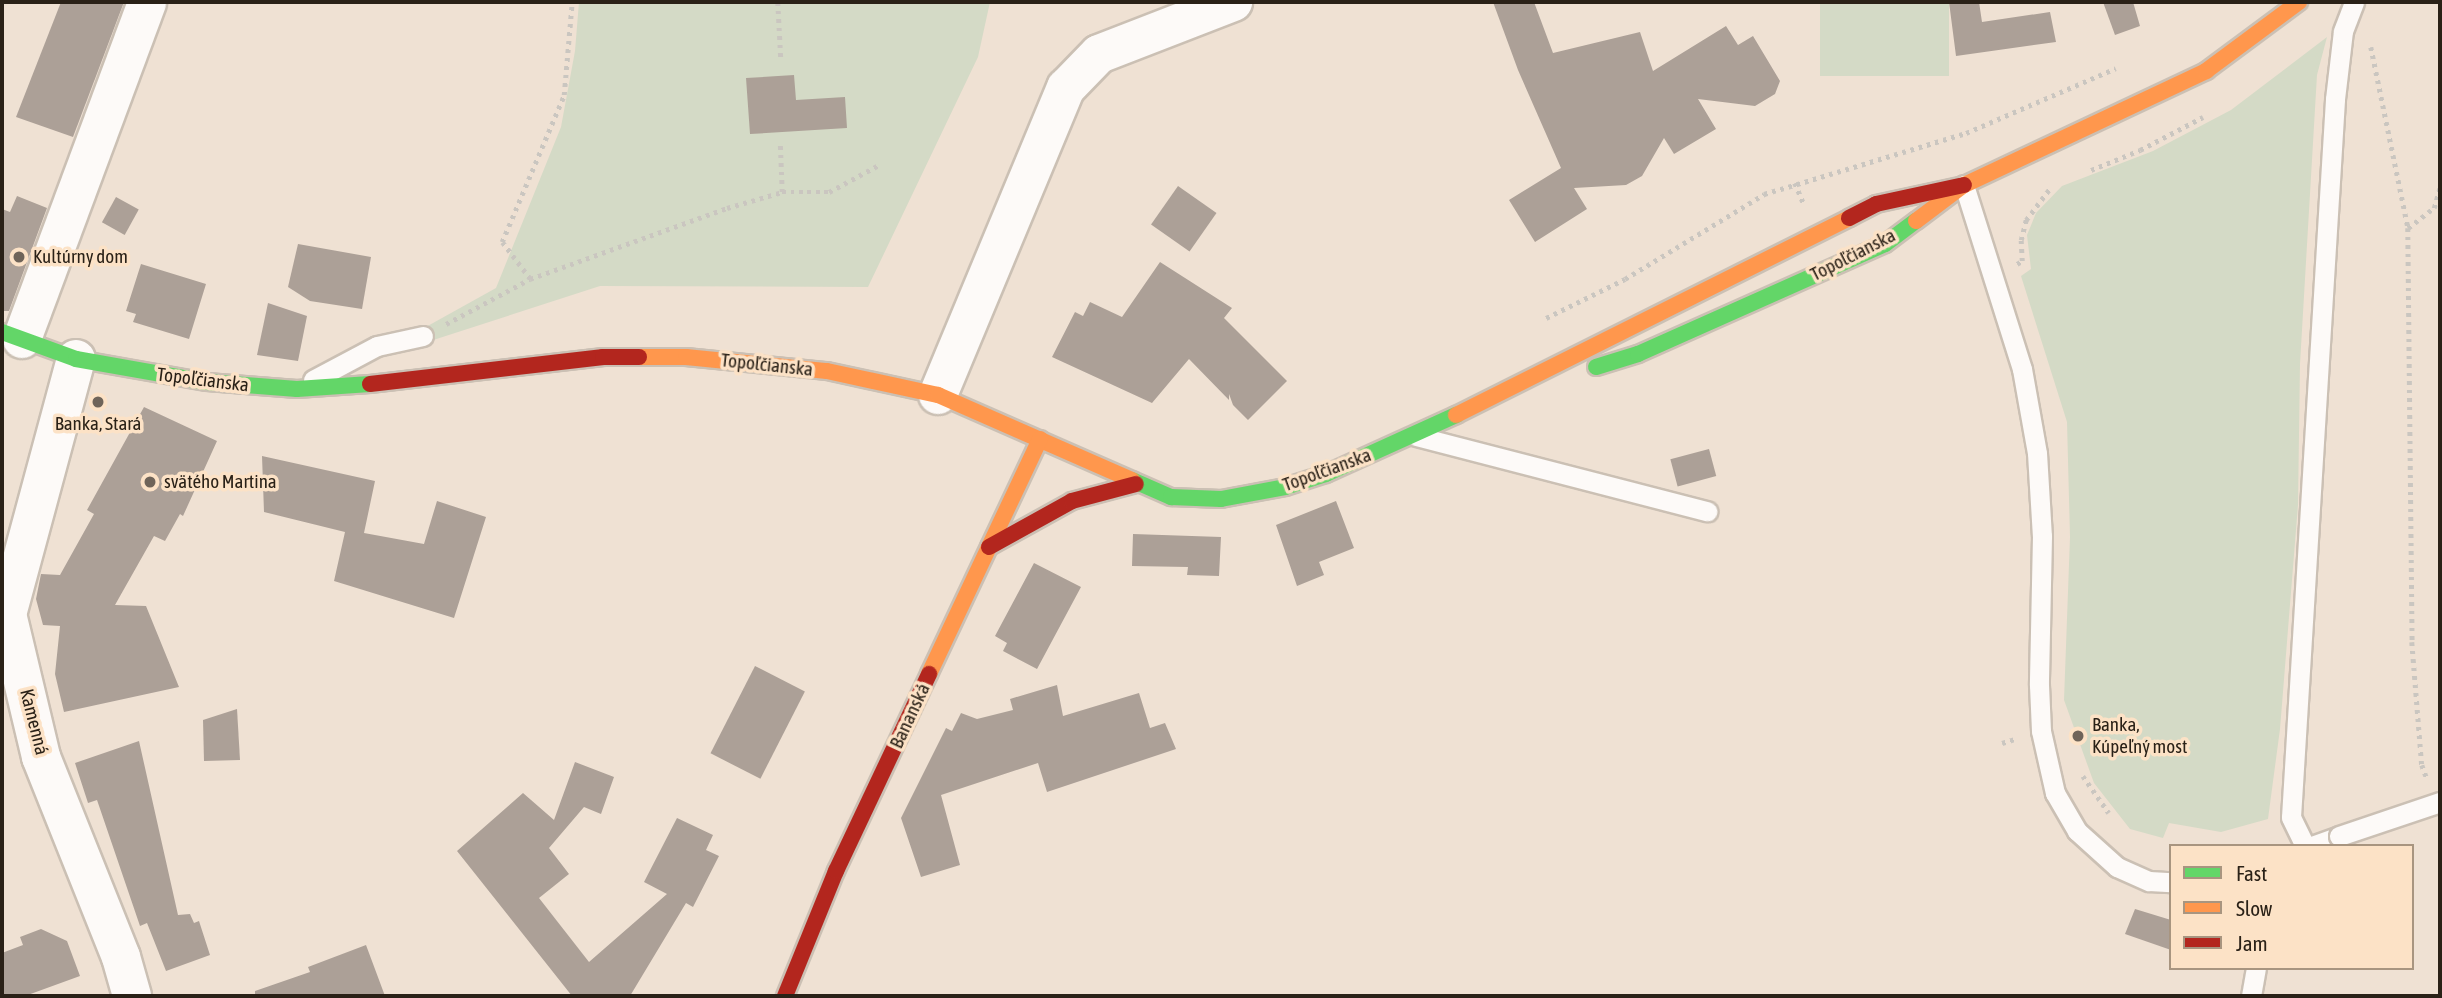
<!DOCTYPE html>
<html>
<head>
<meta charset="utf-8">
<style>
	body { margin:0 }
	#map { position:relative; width:2442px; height:998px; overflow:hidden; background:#efe1d3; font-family:"Asap Condensed",sans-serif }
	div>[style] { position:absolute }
	.green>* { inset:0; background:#d4dac6; transform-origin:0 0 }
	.building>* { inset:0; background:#aca097; transform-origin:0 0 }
	.path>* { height:4.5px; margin-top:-2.25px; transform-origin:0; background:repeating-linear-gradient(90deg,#cac6c0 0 3.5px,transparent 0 8.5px) }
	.roads { filter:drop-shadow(2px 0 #cbc0b4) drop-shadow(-2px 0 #cbc0b4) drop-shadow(0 2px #cbc0b4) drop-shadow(0 -2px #cbc0b4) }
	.lane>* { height:19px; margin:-9.5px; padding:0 9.5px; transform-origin:9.5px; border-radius:9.5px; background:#fdfaf8 }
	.street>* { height:38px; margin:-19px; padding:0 19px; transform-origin:19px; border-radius:19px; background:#fdfaf8 }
	.fast>* { height:16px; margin:-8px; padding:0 8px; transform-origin:8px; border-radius:8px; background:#63d668 }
	.slow>* { height:16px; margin:-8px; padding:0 8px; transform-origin:8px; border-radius:8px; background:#ff974d }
	.jam>* { height:16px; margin:-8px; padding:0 8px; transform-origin:8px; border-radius:8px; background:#b3261e }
	.bridges { filter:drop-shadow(2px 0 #cbc0b4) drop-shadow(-2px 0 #cbc0b4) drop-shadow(0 2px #cbc0b4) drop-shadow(0 -2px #cbc0b4) }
	.lane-bridge>* { height:19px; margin:-9.5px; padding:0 9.5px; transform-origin:9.5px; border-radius:9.5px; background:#fdfaf8 }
	.dots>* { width:19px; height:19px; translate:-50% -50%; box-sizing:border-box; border:4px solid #fce2c6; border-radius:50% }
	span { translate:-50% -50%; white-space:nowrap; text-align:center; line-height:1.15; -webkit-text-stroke:7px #fce2c6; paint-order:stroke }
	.street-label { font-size:19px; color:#2a2117 }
	.poi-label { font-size:19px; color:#2a2117 }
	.left { translate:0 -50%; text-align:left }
	.frame { position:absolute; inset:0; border:4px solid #2a2117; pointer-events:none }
	.legend { position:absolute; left:2169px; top:844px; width:245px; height:126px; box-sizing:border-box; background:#fce2c6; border:2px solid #a89580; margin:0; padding:9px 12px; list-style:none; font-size:21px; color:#2a2117 }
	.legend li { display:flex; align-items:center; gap:14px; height:35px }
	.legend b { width:35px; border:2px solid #a89580 }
</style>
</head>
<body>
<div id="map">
	<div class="green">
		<i style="clip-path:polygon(579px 2px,990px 2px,978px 57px,868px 287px,600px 286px,424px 343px,424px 328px,496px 288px,561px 127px,575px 51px)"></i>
		<i style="left:1820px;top:2px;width:129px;height:74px"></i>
		<i style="clip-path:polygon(2327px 37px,2317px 75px,2300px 364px,2298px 505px,2280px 729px,2268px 819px,2221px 832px,2169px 823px,2163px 838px,2130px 829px,2094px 783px,2064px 700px,2070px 537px,2067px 422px,2021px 276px,2031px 269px,2027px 235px,2036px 213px,2062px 186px,2153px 151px,2231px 110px)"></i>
	</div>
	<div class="building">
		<i style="clip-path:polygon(61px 2px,124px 2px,73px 137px,16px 117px)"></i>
		<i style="clip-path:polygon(1493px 2px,1534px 2px,1553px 53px,1640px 32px,1653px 71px,1726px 26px,1738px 45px,1753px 36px,1780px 81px,1775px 94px,1755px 106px,1698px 99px,1716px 129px,1674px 154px,1664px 138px,1642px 176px,1626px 185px,1574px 188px,1587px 209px,1535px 242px,1509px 200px,1561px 168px,1518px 70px)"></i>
		<i style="clip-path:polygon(1949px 2px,1979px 2px,1982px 22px,2050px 12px,2056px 42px,1956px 56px)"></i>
		<i style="clip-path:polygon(2103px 2px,2133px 2px,2140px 26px,2115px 35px)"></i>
		<i style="clip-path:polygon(794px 75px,796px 100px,845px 97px,847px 128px,750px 134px,746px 78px)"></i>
		<i style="left:1178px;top:186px;width:47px;height:47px;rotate:35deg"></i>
		<i style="clip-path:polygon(17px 196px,47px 208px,9px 311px,2px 311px,2px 209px,10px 212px)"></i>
		<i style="left:116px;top:197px;width:26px;height:29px;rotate:29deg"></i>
		<i style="clip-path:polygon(298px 244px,371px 257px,362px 309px,310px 301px,288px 287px)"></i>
		<i style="clip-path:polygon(1160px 262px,1232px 308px,1224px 318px,1287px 381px,1248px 420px,1233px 405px,1229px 394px,1229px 400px,1189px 359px,1152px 403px,1052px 357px,1075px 312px,1083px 316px,1090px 302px,1122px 317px)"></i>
		<i style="clip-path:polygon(141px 264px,206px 284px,189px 339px,133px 322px,136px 314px,126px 311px)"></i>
		<i style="clip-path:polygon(268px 303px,307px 316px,298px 361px,257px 355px)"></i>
		<i style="clip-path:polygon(144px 407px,217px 441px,183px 516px,180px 514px,165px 541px,154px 536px,115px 605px,146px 606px,179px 687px,64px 712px,55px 674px,60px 626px,43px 625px,36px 599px,41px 574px,60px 575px,94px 514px,87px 510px)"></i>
		<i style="left:1709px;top:449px;width:28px;height:40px;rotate:75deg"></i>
		<i style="clip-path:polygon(262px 456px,375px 481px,364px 533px,424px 544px,437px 501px,486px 517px,454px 618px,334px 581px,345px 532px,264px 512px)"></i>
		<i style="clip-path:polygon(1336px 501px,1354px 548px,1319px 562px,1324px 575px,1297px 586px,1276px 525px)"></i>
		<i style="clip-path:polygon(1133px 534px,1221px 537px,1219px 576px,1187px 575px,1188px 567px,1132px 566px)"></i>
		<i style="clip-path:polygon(1034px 563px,1081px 587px,1037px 669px,1003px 651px,1007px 643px,995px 636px)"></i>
		<i style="left:755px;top:666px;width:56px;height:98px;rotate:27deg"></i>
		<i style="clip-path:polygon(1057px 685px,1063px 716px,1139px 693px,1150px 728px,1165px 723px,1176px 749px,1047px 792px,1038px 763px,941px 795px,960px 865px,921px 877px,901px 818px,946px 728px,952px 731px,961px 713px,977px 719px,1013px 710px,1010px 699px)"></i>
		<i style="clip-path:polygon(237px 709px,240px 760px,204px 761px,203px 720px)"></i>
		<i style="clip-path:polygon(139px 741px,178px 915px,190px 914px,194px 923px,199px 921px,210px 955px,166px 971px,147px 923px,140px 926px,97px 800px,88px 803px,75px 763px)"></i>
		<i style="clip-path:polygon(575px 762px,614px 777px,601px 814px,584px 807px,549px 848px,569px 874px,539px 898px,589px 962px,667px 894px,644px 882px,677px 818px,713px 835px,706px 850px,719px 856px,693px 907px,686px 903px,630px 996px,572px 996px,457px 851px,523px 793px,554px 820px)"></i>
		<i style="clip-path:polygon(2135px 909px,2171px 920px,2171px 950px,2125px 934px)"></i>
		<i style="clip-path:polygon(41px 929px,67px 941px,80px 976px,25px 996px,2px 996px,2px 953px,23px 945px,20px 937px)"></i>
		<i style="clip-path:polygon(366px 945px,385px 996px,255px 996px,255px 991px,310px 972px,308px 967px)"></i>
	</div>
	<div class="path">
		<i style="left:778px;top:2px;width:57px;rotate:87deg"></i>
		<i style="left:2371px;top:47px;width:185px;rotate:78.4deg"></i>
		<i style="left:2408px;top:228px;width:414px;rotate:89.4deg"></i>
		<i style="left:2412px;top:642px;width:123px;rotate:85.4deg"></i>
		<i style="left:2422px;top:765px;width:15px;rotate:70deg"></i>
		<i style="left:2091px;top:170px;width:53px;rotate:-22.2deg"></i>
		<i style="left:2140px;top:150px;width:71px;rotate:-27.6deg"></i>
		<i style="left:1795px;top:183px;width:21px;rotate:67deg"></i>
		<i style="left:782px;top:192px;width:47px"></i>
		<i style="left:829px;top:192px;width:55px;rotate:-28.4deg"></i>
		<i style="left:2408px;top:228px;width:33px;rotate:-38deg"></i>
		<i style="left:2434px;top:208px;width:22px;rotate:-74deg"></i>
		<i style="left:2017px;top:264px;width:6px;rotate:-31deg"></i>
		<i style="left:2022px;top:261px;width:21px;rotate:-93deg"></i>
		<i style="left:2021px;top:240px;width:21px;rotate:-76deg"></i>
		<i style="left:2026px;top:220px;width:41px;rotate:-52.9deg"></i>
		<i style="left:530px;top:279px;width:46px;rotate:-127.1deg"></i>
		<i style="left:502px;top:242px;width:160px;rotate:-67.1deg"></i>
		<i style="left:564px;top:95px;width:93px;rotate:-85.1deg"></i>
		<i style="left:1546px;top:318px;width:88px;rotate:-26.3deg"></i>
		<i style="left:1625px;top:279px;width:163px;rotate:-31.4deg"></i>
		<i style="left:1764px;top:194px;width:211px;rotate:-16.8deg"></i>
		<i style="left:1966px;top:133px;width:163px;rotate:-23.4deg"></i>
		<i style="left:446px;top:324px;width:95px;rotate:-28.2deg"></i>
		<i style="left:530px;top:279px;width:209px;rotate:-19.8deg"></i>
		<i style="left:727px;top:208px;width:57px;rotate:-16.2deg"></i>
		<i style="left:782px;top:192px;width:49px;rotate:-92.3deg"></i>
		<i style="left:2002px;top:743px;width:14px;rotate:-17deg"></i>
		<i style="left:2083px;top:776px;width:45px;rotate:54.9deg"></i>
	</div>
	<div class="roads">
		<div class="lane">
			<i style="left:1964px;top:185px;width:193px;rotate:72.5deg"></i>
			<i style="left:2022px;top:369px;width:85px;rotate:79.9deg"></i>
			<i style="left:2037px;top:453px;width:83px;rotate:86.6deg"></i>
			<i style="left:2042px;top:536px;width:149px;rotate:91.2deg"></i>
			<i style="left:2039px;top:685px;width:46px;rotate:87.5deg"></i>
			<i style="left:2041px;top:731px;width:64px;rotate:77.3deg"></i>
			<i style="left:2055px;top:793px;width:44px;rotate:59.9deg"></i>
			<i style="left:2077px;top:831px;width:54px;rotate:42deg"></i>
			<i style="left:2117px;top:867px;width:35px;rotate:24deg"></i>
			<i style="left:2149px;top:881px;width:22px;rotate:3deg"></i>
			<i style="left:313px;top:380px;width:72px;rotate:-28deg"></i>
			<i style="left:377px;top:346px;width:47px;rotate:-12.3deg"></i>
			<i style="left:1416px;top:436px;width:301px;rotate:14.5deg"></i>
			<i style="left:2305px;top:846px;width:32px;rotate:-116deg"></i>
			<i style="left:2291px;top:817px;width:719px;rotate:-86.49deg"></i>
			<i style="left:2335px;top:99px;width:68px;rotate:-83.3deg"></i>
			<i style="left:2343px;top:31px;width:31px;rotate:-69deg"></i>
			<i style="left:2312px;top:846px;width:29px;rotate:-20deg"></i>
			<i style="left:2251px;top:996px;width:28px;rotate:-80deg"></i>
		</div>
		<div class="street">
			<i style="left:22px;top:339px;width:359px;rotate:-69.6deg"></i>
			<i style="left:76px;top:359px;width:264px;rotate:105.1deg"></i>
			<i style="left:7px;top:614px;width:147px;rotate:76.6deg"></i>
			<i style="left:41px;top:757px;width:215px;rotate:68.2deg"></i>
			<i style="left:121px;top:957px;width:41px;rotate:74.2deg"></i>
			<i style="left:938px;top:395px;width:333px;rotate:-67.4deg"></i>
			<i style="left:1066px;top:88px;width:47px;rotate:-45.9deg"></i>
			<i style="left:1099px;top:54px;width:144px;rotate:-21.2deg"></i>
		</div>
		<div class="fast">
			<i style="left:2px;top:332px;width:79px;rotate:20deg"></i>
			<i style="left:76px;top:359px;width:133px;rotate:10deg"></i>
			<i style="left:207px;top:382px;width:90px;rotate:4.4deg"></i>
			<i style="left:297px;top:389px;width:73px;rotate:-3.9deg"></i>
			<i style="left:1596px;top:367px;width:44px;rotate:-17.2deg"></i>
			<i style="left:1638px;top:354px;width:270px;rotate:-24deg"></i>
			<i style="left:1885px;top:244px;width:39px;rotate:-37deg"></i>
			<i style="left:1132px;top:480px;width:43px;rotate:23.6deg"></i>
			<i style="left:1171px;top:497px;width:50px;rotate:2.3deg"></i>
			<i style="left:1221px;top:499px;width:65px;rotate:-10.6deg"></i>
			<i style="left:1285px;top:487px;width:43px;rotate:-17.6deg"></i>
			<i style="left:1326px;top:474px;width:143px;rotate:-24.4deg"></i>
		</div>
		<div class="slow">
			<i style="left:1916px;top:221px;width:60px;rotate:-36.9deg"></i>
			<i style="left:1964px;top:185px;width:268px;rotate:-25.2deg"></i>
			<i style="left:2206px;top:71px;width:116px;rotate:-36.6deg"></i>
			<i style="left:639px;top:357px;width:47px"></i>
			<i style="left:686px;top:357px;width:142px;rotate:5.7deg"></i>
			<i style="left:827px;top:371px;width:114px;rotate:12.2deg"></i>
			<i style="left:938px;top:395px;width:212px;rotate:23.7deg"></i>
			<i style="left:1456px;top:415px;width:440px;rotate:-26.6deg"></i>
			<i style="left:929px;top:674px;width:260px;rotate:-64.7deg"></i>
		</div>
		<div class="jam">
			<i style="left:1849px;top:218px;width:30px;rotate:-27deg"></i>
			<i style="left:1876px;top:204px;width:90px;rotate:-12.2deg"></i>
			<i style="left:370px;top:384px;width:235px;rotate:-6.6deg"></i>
			<i style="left:603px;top:357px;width:36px"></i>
			<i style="left:989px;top:547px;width:95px;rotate:-29deg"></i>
			<i style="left:1072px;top:501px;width:66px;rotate:-14.9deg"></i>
			<i style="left:785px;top:996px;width:135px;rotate:-67.8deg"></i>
			<i style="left:836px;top:871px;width:218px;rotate:-64.7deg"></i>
		</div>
	</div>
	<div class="bridges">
		<div class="lane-bridge">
			<i style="left:2339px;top:836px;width:107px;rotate:-18.6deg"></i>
		</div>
	</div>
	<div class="dots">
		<i style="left:19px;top:257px;background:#6f6459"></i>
		<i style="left:98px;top:402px;background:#6f6459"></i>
		<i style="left:150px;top:482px;background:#6f6459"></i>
		<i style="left:2078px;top:736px;background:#6f6459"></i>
	</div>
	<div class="street-label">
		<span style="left:1853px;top:255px;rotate:-27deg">Topoľčianska</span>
		<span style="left:767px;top:365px;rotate:6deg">Topoľčianska</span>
		<span style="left:203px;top:380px;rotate:7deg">Topoľčianska</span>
		<span style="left:1327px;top:470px;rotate:-20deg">Topoľčianska</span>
		<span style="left:910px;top:716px;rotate:-65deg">Bananská</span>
		<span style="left:34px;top:722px;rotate:76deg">Kamenná</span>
	</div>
	<div class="poi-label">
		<span class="left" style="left:33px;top:257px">Kultúrny dom</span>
		<span style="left:98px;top:424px">Banka, Stará</span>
		<span class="left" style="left:164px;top:482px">svätého Martina</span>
		<span class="left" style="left:2092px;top:736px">Banka,<br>Kúpeľný most</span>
	</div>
	<div class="frame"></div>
	<ul class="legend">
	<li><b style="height:9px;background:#63d668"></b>Fast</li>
	<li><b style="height:9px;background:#ff974d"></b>Slow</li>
	<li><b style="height:9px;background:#b3261e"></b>Jam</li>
	</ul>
</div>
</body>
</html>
